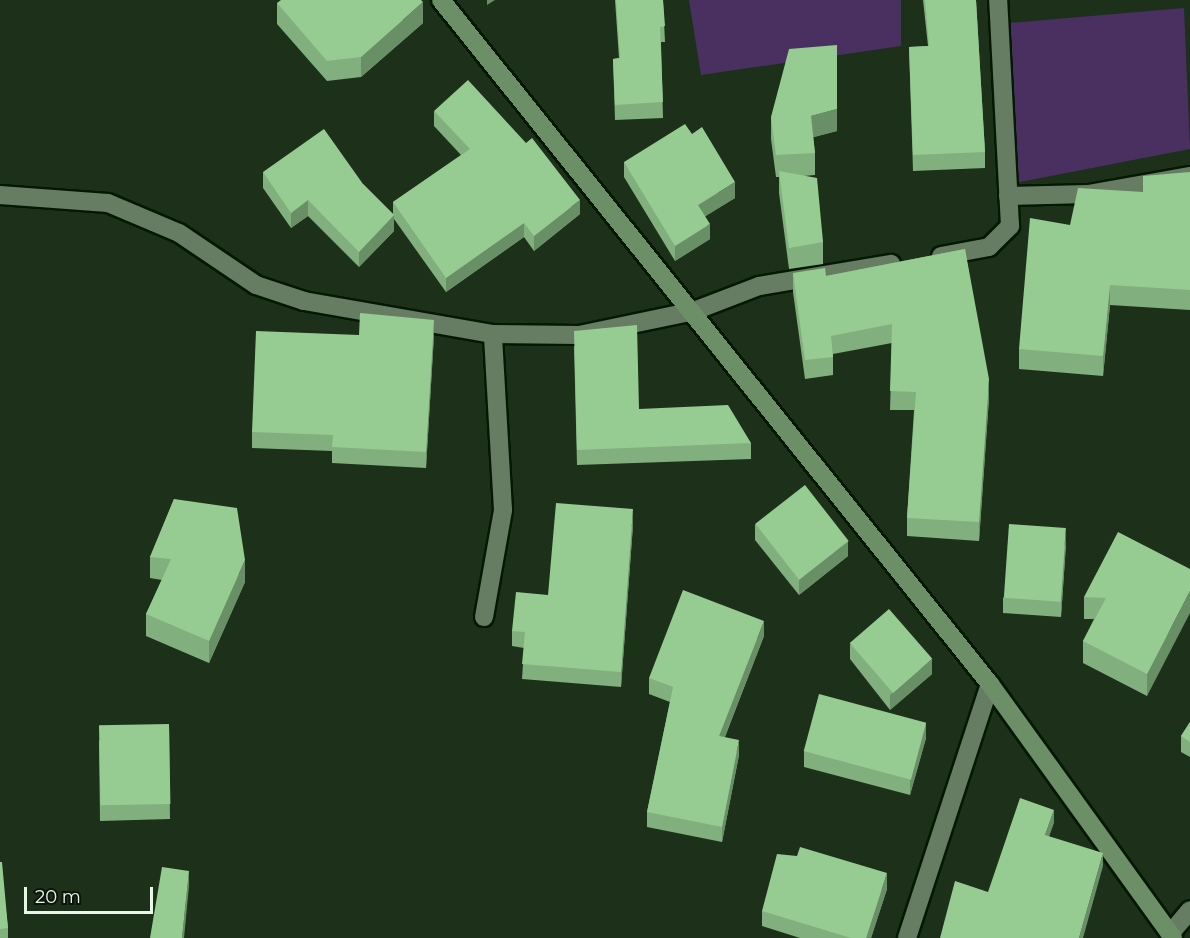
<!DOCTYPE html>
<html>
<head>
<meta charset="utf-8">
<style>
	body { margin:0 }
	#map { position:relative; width:1190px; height:938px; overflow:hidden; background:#1c301a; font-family:Montserrat,sans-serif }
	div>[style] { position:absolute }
	.green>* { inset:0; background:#493061 }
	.roads { filter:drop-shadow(2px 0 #051804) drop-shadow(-2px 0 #051804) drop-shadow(0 2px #051804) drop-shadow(0 -2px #051804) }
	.street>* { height:18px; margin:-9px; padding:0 9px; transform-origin:9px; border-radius:9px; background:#667d63 }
	.secondary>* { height:18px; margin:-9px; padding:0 9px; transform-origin:9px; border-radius:9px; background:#6c8f68 }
	.wall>* { inset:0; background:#81af7d }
	.shaded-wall>* { inset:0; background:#698f66 }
	.building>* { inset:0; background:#96cc91; transform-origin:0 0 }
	span { translate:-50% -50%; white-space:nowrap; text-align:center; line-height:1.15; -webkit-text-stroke:6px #0c150c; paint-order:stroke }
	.scale { position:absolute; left:24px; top:887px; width:129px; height:27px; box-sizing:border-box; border:3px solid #e9f6e7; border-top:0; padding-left:8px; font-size:18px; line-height:21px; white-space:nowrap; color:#e9f6e7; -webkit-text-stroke:4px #0c150c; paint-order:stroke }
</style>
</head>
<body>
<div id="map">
	<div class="green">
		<i style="clip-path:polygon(689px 0,901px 0,901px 46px,701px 75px)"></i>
		<i style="clip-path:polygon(1184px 8px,1190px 149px,1015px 183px,1009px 23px)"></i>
	</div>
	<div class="roads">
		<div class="street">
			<i style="left:0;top:195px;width:108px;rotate:4.2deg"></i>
			<i style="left:108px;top:203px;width:77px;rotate:22.9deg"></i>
			<i style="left:179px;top:233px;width:93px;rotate:34deg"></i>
			<i style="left:256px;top:285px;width:51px;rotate:18.4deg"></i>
			<i style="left:304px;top:301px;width:192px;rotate:9.9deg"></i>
			<i style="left:493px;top:334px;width:86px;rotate:0.7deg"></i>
			<i style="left:579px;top:335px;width:117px;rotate:-11.8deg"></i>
			<i style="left:694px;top:311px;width:70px;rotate:-21deg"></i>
			<i style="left:759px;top:286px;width:134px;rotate:-9.5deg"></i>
			<i style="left:1008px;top:196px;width:80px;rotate:-1.4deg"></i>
			<i style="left:1088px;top:194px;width:104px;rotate:-10deg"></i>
			<i style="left:941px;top:256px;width:49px;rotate:-10.6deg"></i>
			<i style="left:989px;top:247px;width:30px;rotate:-45deg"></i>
			<i style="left:1010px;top:226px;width:226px;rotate:-93deg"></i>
			<i style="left:484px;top:617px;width:109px;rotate:-79.9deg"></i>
			<i style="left:503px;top:510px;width:176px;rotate:-93.3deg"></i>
			<i style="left:1170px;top:934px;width:31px;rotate:-50deg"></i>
			<i style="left:907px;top:938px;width:267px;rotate:-71.9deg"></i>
		</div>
		<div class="secondary">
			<i style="left:441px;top:0;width:877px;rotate:51.25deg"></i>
			<i style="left:990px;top:684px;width:313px;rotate:54.2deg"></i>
		</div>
	</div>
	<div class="wall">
		<i style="clip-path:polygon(615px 0,663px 0,665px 42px,661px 42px,663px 118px,615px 120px,613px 59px,619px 58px)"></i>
		<i style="clip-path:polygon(923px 0,976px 0,985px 152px,985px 168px,913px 171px,909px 47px,928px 46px)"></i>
		<i style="clip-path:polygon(277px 3px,423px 23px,361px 77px,327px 81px,277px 24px)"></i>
		<i style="clip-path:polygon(434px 111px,580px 214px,534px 251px,524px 237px,446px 292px,394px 219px,394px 231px,359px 267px,308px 216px,291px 228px,263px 188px,263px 172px,363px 184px,393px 214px,393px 202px,461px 155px,434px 126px)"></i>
		<i style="clip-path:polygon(771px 117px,837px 131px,813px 137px,815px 153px,815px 175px,804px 176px,823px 242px,823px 264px,789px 269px,779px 193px,779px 177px,776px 177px,771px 139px)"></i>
		<i style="clip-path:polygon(624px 162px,735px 198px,705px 216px,710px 239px,675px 261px,624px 177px)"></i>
		<i style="clip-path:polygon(1190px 172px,1190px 310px,1110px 305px,1103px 376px,1019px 369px,1019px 349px,1070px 225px,1143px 192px)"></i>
		<i style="clip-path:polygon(965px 249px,989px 398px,979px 541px,907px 536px,907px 518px,914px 410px,890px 410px,892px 343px,833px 354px,833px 375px,805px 379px,793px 292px,793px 273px,826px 276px)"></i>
		<i style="clip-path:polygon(359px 335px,434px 335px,426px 468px,332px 463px,332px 451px,252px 448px,252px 432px)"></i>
		<i style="clip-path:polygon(574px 346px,639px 409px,751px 443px,751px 459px,577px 465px)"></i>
		<i style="clip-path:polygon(174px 499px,245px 582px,209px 663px,146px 636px,146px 614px,162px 580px,150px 578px,150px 557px)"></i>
		<i style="clip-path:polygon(755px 524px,848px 556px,799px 595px,755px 540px)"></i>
		<i style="clip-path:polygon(633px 525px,621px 687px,522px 679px,524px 648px,512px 646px,512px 631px,548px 595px)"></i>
		<i style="clip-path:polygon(1066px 544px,1061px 617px,1003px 613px,1003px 598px)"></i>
		<i style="clip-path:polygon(1190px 569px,1147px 696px,1083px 663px,1083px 641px,1094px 619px,1084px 619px,1084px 597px)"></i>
		<i style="clip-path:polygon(764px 636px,725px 737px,739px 755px,722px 842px,647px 827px,647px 812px,670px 702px,649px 694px,649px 678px)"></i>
		<i style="clip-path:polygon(850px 644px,932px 674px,890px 710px,850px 659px)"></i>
		<i style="clip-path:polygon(1190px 722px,1190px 757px,1181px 752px,1181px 736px)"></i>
		<i style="clip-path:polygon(169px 724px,170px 819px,100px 821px,99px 741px)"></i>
		<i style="clip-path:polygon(926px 738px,910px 795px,804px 767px,804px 751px)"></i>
		<i style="clip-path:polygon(0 862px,8px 928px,8px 938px,0 938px)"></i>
		<i style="clip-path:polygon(887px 889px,871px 938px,800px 938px,762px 926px,762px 911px)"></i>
	</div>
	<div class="shaded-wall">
		<i style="clip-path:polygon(487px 0,495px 0,487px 5px)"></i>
		<i style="clip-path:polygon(423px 2px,423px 23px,361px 77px,361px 57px)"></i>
		<i style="clip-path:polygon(837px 109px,837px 131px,811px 138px,811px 116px)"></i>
		<i style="clip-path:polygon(735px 182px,735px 198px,698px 221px,698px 205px)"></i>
		<i style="clip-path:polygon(308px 200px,308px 216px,291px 228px,291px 213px)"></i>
		<i style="clip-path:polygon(580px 200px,580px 214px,534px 251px,534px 236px)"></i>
		<i style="clip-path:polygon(394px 215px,394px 231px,359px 267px,359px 252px)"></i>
		<i style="clip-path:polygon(524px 223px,524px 237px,446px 292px,446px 278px)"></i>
		<i style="clip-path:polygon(710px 224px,710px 239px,675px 261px,675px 246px)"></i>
		<i style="clip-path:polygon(1110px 285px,1110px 305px,1103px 376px,1103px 356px)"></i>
		<i style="clip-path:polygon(434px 320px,434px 335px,426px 468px,426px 452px)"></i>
		<i style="clip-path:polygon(989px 379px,989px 398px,979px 541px,979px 522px)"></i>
		<i style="clip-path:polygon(633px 509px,633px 525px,621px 687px,621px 672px)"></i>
		<i style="clip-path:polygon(1066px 528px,1066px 544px,1061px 617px,1061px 601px)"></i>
		<i style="clip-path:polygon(848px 541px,848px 556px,799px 595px,799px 580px)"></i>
		<i style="clip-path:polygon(245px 560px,245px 582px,209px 663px,209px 641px)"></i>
		<i style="clip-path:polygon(1190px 591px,1190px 613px,1147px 696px,1147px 674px)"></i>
		<i style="clip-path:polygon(764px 621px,764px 636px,719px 751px,719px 736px)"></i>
		<i style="clip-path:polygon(932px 659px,932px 674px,890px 710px,890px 695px)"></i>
		<i style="clip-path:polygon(926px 722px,926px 738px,910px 795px,910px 780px)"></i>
		<i style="clip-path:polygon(739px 740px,739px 755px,722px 842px,722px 827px)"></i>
		<i style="clip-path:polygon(1054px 810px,1054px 823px,1045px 848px,1045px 835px)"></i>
		<i style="clip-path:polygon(1103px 853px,1103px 866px,1083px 938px,1079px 938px)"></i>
		<i style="clip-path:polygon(189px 871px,189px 886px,184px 938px,182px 938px)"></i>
		<i style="clip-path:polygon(887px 873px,887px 889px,871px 938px,866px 938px)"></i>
	</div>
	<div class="building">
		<i style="clip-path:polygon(281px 0,421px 0,423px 2px,361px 57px,327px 61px,277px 3px)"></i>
		<i style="clip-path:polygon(616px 0,663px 0,665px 26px,660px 27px,663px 102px,615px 105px,613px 59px,620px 58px)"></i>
		<i style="clip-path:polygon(925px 0,976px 0,985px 152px,913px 155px,909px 47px,929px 46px)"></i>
		<i style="clip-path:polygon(837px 45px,837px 109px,811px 116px,815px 153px,776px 155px,771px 117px,789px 49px)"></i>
		<i style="clip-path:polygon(468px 80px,526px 143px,532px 138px,580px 200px,534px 236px,524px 223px,446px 278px,393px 202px,470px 149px,434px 111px)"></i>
		<i style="clip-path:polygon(685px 124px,692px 134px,702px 127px,735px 182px,698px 205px,710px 224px,675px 246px,624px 162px)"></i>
		<i style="clip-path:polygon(324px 129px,363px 184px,394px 215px,359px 252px,308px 200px,291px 213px,263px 172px)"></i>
		<i style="clip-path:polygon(779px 171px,817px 178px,823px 242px,789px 248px)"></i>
		<i style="clip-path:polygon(1190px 172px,1190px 290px,1110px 285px,1103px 356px,1019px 349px,1030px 218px,1070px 225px,1078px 188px,1143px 192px,1143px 176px)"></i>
		<i style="clip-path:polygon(965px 249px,989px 379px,979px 522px,907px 518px,916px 392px,890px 391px,892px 324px,831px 336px,833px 357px,805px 360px,793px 273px,825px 268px,826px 276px)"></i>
		<i style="clip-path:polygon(360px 313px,434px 320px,426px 452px,332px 447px,333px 435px,252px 432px,256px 331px,359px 335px)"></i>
		<i style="clip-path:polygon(637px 325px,639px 409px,728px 405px,751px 443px,577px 450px,574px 331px)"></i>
		<i style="left:805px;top:485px;width:71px;height:63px;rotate:52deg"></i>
		<i style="clip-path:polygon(174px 499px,237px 508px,245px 560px,209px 641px,146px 614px,171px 559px,150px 557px)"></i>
		<i style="clip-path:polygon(556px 503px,633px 509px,621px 672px,522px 664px,525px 632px,512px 631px,516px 592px,548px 595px)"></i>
		<i style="left:1009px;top:524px;width:57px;height:74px;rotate:4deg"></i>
		<i style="clip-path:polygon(1118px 532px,1190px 569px,1190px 591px,1147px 674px,1083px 641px,1106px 598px,1084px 597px)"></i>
		<i style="clip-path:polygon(683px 590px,764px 621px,719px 736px,739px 740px,722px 827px,647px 812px,673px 687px,649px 678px)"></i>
		<i style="left:889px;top:609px;width:66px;height:52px;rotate:49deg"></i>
		<i style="left:819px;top:694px;width:111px;height:59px;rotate:15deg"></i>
		<i style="clip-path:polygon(1190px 722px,1190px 742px,1181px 736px)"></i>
		<i style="left:169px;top:724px;width:80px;height:70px;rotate:89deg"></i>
		<i style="clip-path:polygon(1020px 798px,1054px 810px,1045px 835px,1103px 853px,1079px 938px,940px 938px,955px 881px,988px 892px)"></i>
		<i style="clip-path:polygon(800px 847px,887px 873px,866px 938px,851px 938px,762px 911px,777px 854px,797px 856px)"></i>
		<i style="clip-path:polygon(0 862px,2px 862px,8px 928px,0 929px)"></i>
		<i style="clip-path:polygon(162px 867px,189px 871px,182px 938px,150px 938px)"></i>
	</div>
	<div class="scale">20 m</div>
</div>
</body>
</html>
